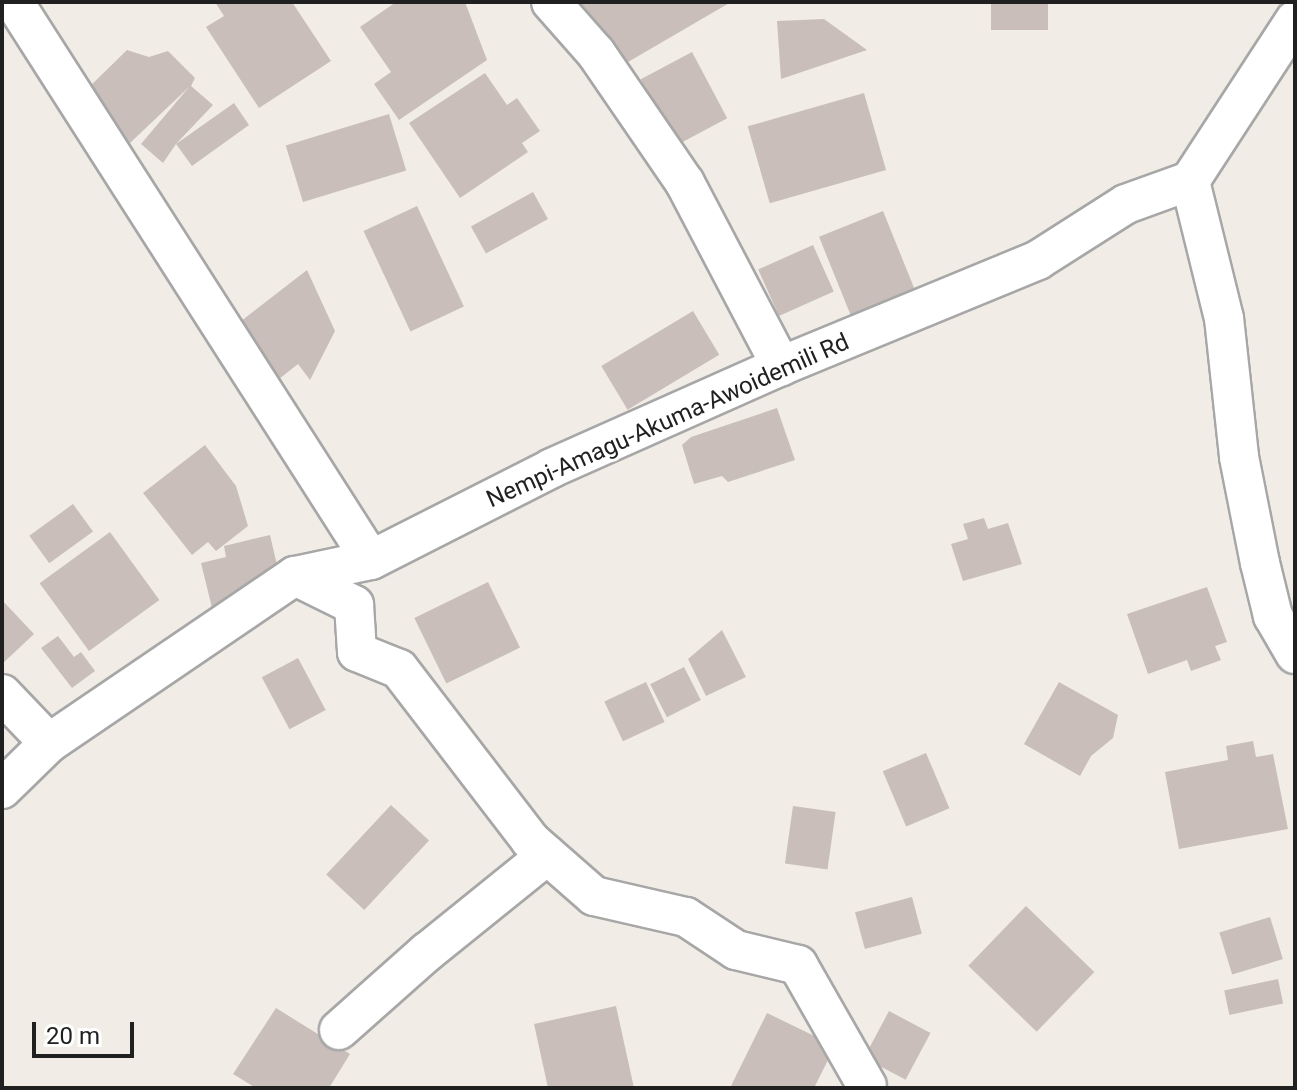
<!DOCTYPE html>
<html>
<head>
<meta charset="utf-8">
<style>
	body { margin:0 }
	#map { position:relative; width:1297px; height:1090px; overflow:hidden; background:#f1ede6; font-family:Roboto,sans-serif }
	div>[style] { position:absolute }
	.building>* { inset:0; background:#c9beb9; transform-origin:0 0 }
	.roads { filter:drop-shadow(2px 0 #a7a7a7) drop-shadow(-2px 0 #a7a7a7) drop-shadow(0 2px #a7a7a7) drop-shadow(0 -2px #a7a7a7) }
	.minor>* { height:38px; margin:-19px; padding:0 19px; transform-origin:19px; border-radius:19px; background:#fff }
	span { translate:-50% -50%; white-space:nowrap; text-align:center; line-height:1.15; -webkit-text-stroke:6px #fff; paint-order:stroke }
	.street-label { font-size:24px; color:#202020 }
	.frame { position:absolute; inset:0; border:4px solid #202020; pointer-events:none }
	.scale { position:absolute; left:32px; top:1022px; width:102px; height:36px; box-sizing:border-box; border:4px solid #202020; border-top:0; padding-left:10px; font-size:24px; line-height:28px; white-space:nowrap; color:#202020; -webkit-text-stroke:6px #fff; paint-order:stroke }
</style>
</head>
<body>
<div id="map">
	<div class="building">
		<i style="clip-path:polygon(215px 2px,292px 2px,331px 61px,259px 108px,206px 27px,224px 16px)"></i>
		<i style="clip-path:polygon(396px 2px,465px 2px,487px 60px,399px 120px,374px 84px,391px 72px,360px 27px)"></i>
		<i style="clip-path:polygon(576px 2px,731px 2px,628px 62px,591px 31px)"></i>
		<i style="left:991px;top:2px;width:57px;height:28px"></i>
		<i style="clip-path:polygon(824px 19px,867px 50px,781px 79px,777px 21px)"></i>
		<i style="clip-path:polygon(127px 50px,149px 57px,168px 51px,195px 78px,191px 86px,213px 105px,176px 144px,234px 103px,249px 125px,192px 166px,176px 144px,163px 163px,141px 144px,189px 87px,130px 143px,82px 94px)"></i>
		<i style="left:692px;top:52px;width:75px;height:58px;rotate:62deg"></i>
		<i style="clip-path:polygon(485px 73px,507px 105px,517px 98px,540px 131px,522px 143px,528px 152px,460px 198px,409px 123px)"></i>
		<i style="left:864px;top:93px;width:80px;height:121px;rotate:74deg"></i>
		<i style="left:389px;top:114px;width:59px;height:108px;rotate:73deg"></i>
		<i style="left:533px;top:192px;width:31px;height:71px;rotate:61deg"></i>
		<i style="left:417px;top:206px;width:111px;height:59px;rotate:65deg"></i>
		<i style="left:883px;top:211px;width:86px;height:69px;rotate:68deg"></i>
		<i style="left:813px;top:245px;width:51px;height:60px;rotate:66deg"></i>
		<i style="clip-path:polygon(307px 270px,335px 331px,310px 380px,298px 364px,279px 379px,236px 325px)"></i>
		<i style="left:693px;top:311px;width:51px;height:107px;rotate:59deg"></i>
		<i style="clip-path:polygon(777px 408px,795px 460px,728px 482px,722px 476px,694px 484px,682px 445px,691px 437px)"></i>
		<i style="clip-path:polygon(205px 445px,236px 486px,248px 526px,216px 551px,208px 542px,192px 555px,143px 493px)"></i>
		<i style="left:73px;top:504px;width:34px;height:54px;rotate:54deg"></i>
		<i style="clip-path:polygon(984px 518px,988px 529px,1008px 523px,1022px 564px,963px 581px,951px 544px,968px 539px,963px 524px)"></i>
		<i style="left:110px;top:532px;width:84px;height:87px;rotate:54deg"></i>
		<i style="clip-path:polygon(270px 535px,280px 578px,213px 612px,201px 563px,226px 557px,224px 546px)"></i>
		<i style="left:488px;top:582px;width:73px;height:82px;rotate:64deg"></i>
		<i style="clip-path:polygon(1207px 587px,1227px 642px,1215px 646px,1221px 660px,1191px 671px,1187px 660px,1148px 674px,1127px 614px)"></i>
		<i style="clip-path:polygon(2px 600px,34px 634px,2px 664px)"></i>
		<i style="clip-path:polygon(722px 630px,746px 677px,706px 696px,688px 659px)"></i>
		<i style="clip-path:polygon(58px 636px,74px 657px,81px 652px,95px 671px,72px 688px,41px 648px)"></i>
		<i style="left:298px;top:658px;width:59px;height:41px;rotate:62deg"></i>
		<i style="left:684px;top:667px;width:37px;height:38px;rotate:63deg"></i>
		<i style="left:646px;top:682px;width:44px;height:46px;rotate:65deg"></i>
		<i style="clip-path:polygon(1059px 682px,1118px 715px,1113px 738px,1091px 756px,1080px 776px,1024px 744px)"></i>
		<i style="clip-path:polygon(1253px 741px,1256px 757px,1273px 754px,1288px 829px,1179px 849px,1165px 772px,1228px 760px,1226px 746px)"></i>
		<i style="left:926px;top:753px;width:60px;height:47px;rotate:67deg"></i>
		<i style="left:391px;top:805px;width:52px;height:95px;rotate:43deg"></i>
		<i style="left:793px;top:806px;width:43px;height:58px;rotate:8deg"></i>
		<i style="left:912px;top:897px;width:38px;height:59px;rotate:75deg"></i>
		<i style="left:1026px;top:906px;width:95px;height:83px;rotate:44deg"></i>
		<i style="left:1270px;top:917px;width:44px;height:53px;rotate:73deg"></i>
		<i style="left:1278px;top:979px;width:25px;height:55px;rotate:78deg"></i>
		<i style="clip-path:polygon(616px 1006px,634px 1088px,548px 1088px,534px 1024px)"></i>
		<i style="clip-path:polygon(276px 1008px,350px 1054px,329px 1088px,256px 1088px,233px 1074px)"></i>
		<i style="left:889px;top:1011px;width:47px;height:53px;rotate:28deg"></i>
		<i style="clip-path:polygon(767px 1013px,835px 1046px,814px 1088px,730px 1088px)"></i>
	</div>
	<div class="roads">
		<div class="minor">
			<i style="left:14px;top:2px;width:662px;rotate:57.39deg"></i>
			<i style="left:551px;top:2px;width:68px;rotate:48.6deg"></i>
			<i style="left:596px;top:53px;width:158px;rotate:55.6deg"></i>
			<i style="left:685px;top:183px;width:207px;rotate:62.3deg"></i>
			<i style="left:1190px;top:181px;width:141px;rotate:76.1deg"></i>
			<i style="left:1224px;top:318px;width:140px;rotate:83.8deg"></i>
			<i style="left:1239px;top:457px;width:108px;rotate:78.8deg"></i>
			<i style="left:1260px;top:563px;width:55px;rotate:76.2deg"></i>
			<i style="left:1273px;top:616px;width:44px;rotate:59.9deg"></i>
			<i style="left:295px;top:576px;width:66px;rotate:26.2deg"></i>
			<i style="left:354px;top:605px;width:47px;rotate:86.3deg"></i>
			<i style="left:357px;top:652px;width:45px;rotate:22deg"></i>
			<i style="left:399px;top:669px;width:215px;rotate:52.5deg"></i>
			<i style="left:530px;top:840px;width:85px;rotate:41.2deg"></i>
			<i style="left:594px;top:896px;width:94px;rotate:12.9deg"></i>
			<i style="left:686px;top:917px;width:60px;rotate:33.4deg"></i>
			<i style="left:736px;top:950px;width:64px;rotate:13.6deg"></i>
			<i style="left:798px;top:965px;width:139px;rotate:60.3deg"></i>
			<i style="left:2px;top:694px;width:68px;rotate:46.2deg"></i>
			<i style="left:2px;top:789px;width:66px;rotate:-44.4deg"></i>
			<i style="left:49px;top:743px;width:297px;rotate:-34.2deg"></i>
			<i style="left:295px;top:576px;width:78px;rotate:-11.9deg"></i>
			<i style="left:371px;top:560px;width:203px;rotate:-26.9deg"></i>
			<i style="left:552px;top:468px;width:251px;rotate:-24deg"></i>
			<i style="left:781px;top:366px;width:278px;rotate:-22.4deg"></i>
			<i style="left:1038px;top:260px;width:104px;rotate:-32.5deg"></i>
			<i style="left:1126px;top:204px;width:68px;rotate:-19.8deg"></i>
			<i style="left:1190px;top:181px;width:192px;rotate:-56.9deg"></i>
			<i style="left:339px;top:1030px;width:118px;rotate:-41.6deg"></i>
			<i style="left:427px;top:952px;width:154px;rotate:-38.9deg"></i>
		</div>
	</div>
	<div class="street-label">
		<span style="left:668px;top:421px;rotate:-24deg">Nempi-Amagu-Akuma-Awoidemili Rd</span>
	</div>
	<div class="frame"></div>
	<div class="scale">20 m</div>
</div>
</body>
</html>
